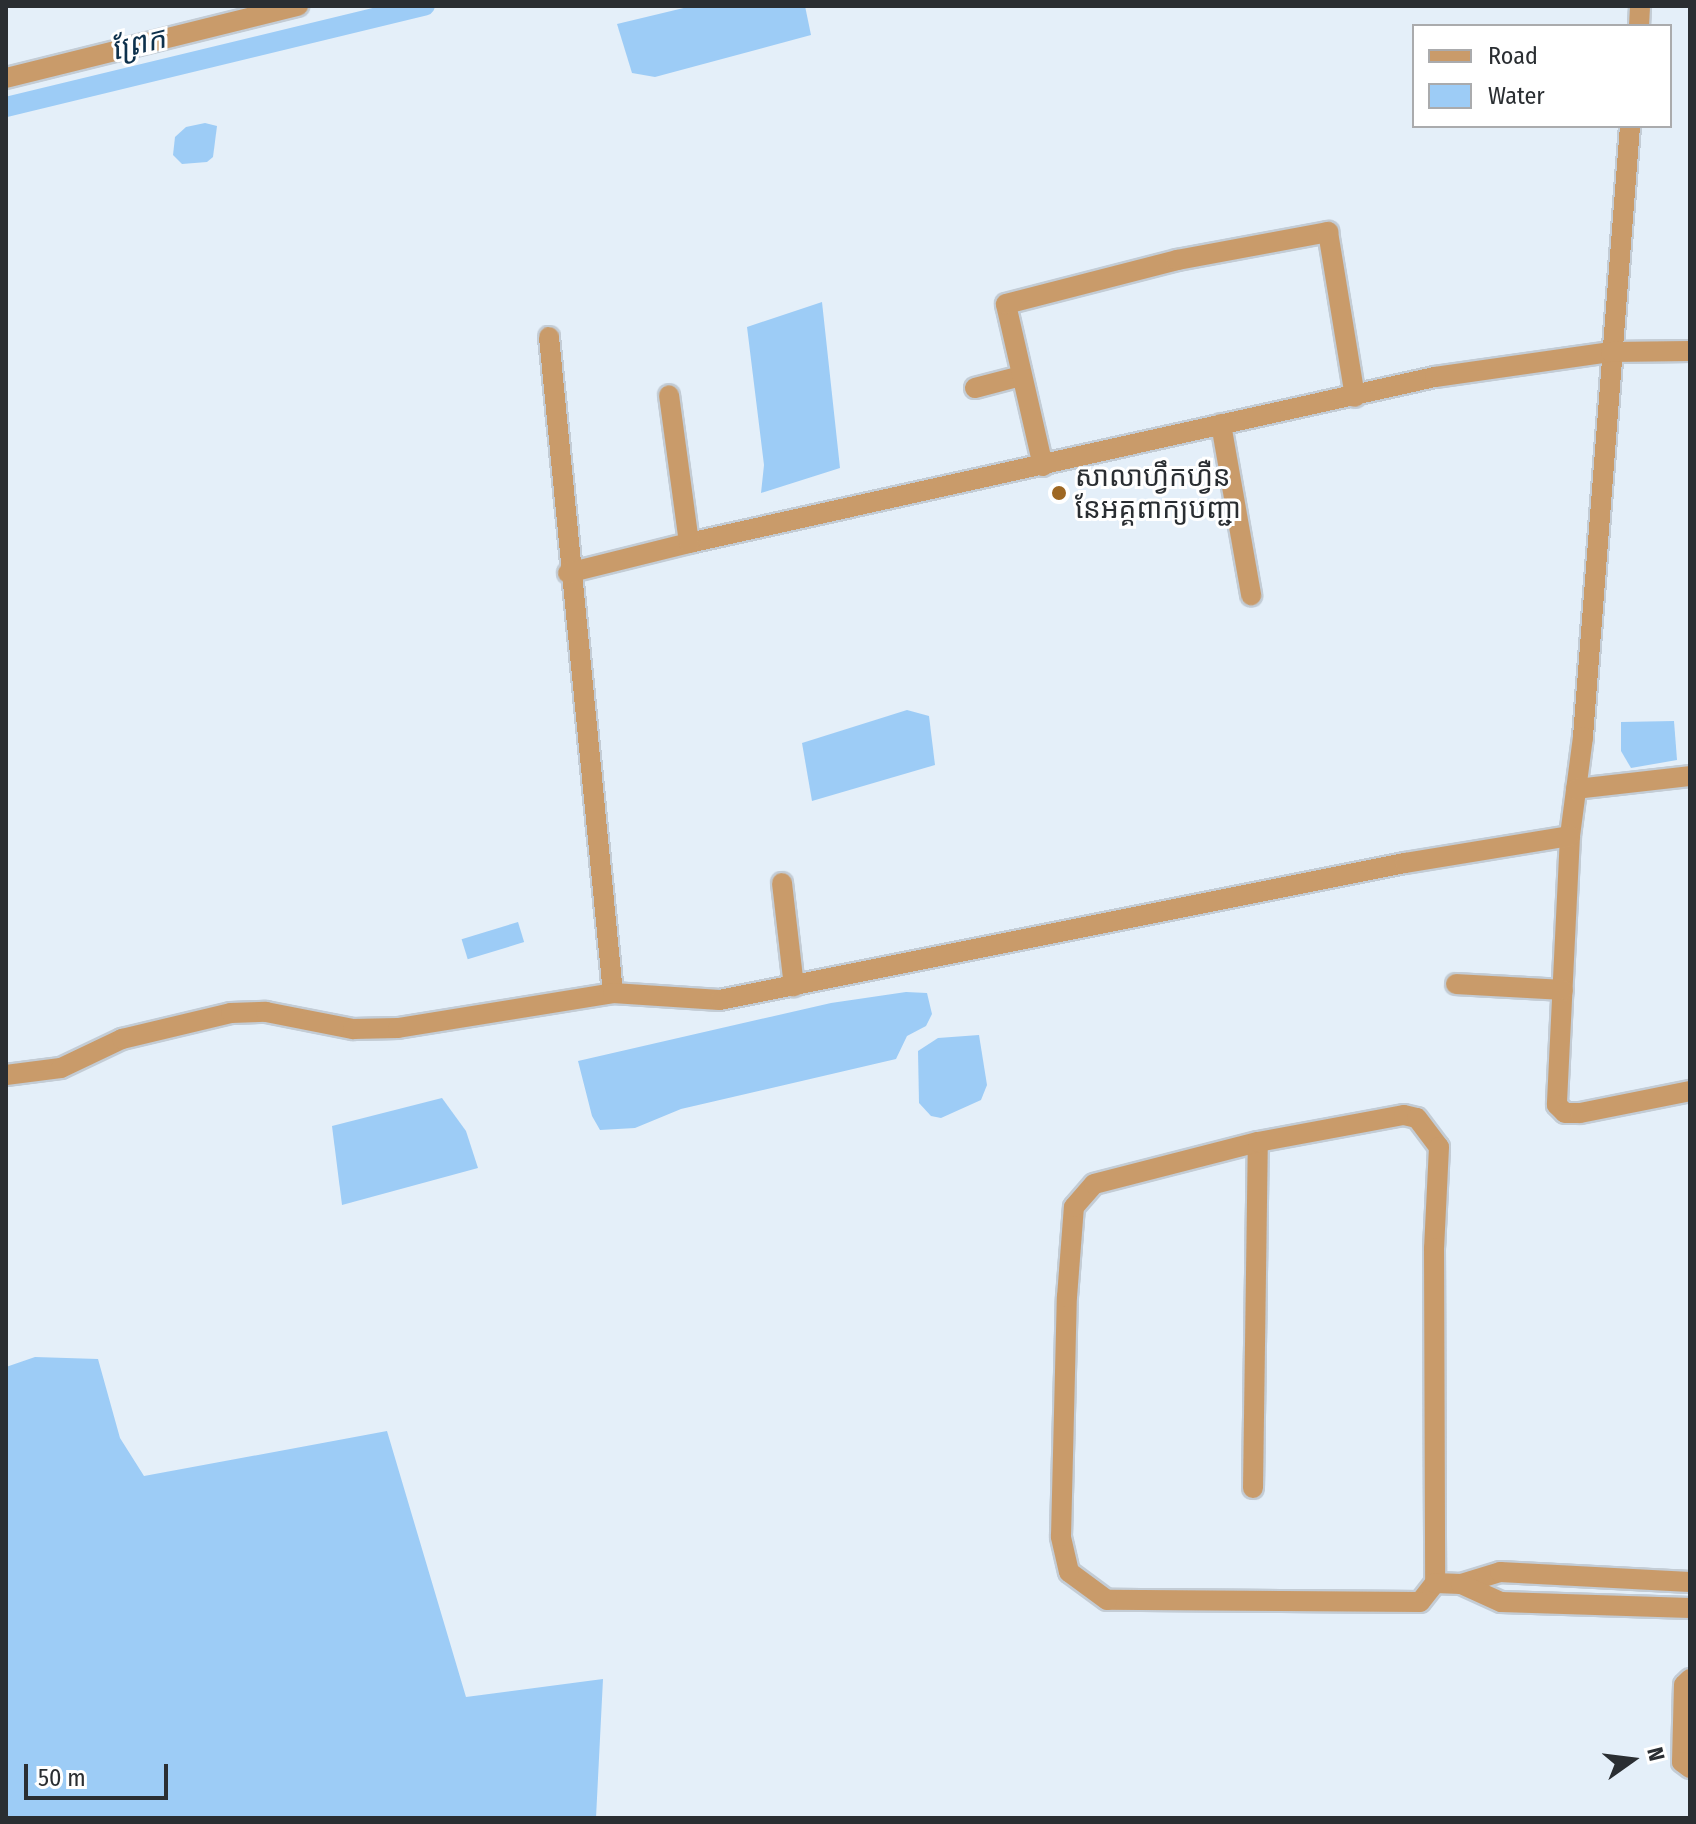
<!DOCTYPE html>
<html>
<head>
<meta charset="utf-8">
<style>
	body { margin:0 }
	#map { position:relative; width:1696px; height:1824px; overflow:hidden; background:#e4eff9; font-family:"Fira Sans Condensed","Noto Sans Khmer",sans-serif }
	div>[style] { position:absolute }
	.water>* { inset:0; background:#9dccf6; transform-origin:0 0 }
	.canal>* { height:20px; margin:-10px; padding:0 10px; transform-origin:10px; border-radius:10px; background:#9dccf6 }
	.roads { filter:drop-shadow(2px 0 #c3ccd5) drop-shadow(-2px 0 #c3ccd5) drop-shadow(0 2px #c3ccd5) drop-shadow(0 -2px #c3ccd5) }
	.minor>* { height:20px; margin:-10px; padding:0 10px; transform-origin:10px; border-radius:10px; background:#c99b6a }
	.dots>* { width:22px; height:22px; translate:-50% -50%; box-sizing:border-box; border:4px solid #fff; border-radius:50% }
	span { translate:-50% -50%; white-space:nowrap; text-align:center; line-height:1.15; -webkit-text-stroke:6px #fff; paint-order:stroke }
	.poi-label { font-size:28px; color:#2a2e32 }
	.left { translate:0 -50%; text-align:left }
	.water-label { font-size:30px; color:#0e314c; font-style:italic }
	.frame { position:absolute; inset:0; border:8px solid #2a2e32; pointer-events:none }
	.legend { position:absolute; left:1412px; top:24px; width:260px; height:104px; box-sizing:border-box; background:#fff; border:2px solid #aaabad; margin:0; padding:10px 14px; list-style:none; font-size:24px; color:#2a2e32 }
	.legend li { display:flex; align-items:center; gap:16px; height:40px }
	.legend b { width:40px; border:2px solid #aaabad }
	.north { position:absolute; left:1592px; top:1720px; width:80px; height:80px; -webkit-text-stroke:6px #fff; paint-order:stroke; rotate:76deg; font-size:22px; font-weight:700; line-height:32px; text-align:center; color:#2a2e32 }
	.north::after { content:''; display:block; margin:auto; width:28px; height:36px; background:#2a2e32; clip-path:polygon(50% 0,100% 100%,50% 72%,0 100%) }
	.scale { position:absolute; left:24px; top:1764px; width:144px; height:36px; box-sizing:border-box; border:4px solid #2a2e32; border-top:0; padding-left:10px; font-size:24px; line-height:28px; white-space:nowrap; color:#2a2e32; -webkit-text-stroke:6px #fff; paint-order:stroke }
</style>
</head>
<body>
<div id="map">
	<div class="water">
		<i style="clip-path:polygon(692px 6px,805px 6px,811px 35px,655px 77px,632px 73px,617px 24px)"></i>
		<i style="clip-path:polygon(205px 123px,217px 126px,213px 157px,207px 162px,182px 164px,173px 155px,175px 137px,186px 127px)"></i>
		<i style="clip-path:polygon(822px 302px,840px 468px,761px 493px,764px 465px,747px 327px)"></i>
		<i style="clip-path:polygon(907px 710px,929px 716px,935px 765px,812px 801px,802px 743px)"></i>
		<i style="clip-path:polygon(1674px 721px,1677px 760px,1631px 768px,1621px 751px,1621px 722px)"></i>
		<i style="left:518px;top:922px;width:21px;height:59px;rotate:73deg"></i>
		<i style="clip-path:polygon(906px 992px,927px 993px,932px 1014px,926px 1026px,907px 1036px,896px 1059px,681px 1109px,635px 1128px,600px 1130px,592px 1116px,578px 1061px,831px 1003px)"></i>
		<i style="clip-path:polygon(979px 1035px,987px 1085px,981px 1100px,941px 1118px,931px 1116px,919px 1103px,918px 1051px,938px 1038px)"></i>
		<i style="clip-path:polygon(442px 1098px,466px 1131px,478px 1168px,342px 1205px,332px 1126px)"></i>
		<i style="clip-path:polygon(35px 1357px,98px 1359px,120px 1438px,144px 1476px,387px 1431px,466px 1697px,603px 1679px,596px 1818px,6px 1818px,6px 1367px)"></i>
	</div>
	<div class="canal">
		<i style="left:6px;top:107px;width:431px;rotate:-13.6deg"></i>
	</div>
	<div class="roads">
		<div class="minor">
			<i style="left:1639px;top:26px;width:20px;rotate:-87deg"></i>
			<i style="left:6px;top:78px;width:301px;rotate:-13.9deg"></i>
			<i style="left:1630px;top:126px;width:613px;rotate:94.4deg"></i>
			<i style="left:1583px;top:737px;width:100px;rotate:97.5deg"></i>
			<i style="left:1570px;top:836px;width:269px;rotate:92.8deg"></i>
			<i style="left:1557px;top:1105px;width:11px;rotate:45deg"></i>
			<i style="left:1565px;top:1113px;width:15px"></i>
			<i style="left:1580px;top:1113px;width:112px;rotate:-11.3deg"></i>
			<i style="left:549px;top:337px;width:659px;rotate:84.43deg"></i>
			<i style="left:975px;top:388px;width:48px;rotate:-14.6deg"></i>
			<i style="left:1221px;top:424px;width:174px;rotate:80deg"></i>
			<i style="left:1043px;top:466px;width:166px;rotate:-102.9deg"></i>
			<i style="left:1006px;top:304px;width:177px;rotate:-14.4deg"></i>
			<i style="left:1177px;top:260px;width:154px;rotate:-10.5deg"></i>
			<i style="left:1328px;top:232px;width:167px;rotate:80.7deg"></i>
			<i style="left:689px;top:543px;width:764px;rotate:-12.55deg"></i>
			<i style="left:1435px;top:377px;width:178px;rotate:-8.1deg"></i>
			<i style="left:1611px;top:352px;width:79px;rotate:-0.7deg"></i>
			<i style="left:568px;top:573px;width:125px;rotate:-13.9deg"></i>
			<i style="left:689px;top:543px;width:149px;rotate:-97.7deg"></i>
			<i style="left:1576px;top:789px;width:115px;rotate:-6.5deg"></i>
			<i style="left:782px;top:883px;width:104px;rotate:83.4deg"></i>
			<i style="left:1456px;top:984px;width:107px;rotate:3.2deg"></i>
			<i style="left:6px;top:1075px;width:55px;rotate:-7.3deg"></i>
			<i style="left:61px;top:1068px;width:68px;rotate:-25.4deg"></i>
			<i style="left:122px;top:1039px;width:112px;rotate:-13.4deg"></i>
			<i style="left:231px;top:1013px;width:35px;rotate:-2deg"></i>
			<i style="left:266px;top:1012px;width:89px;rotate:11.1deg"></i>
			<i style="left:353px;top:1029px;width:45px;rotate:-1.3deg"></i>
			<i style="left:398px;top:1028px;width:218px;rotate:-9.2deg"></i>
			<i style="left:613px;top:993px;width:107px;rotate:3.7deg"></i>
			<i style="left:720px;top:1000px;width:699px;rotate:-11.31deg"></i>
			<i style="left:1405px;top:863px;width:167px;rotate:-9.3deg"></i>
			<i style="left:1253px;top:1488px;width:346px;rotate:-89.2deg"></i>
			<i style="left:1435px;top:1583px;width:24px;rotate:128deg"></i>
			<i style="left:1420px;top:1602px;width:313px;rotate:-179.6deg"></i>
			<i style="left:1107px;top:1600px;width:47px;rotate:-143.6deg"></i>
			<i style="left:1069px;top:1572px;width:37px;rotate:-103deg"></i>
			<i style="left:1061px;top:1536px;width:239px;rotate:-88.6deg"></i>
			<i style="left:1067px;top:1297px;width:90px;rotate:-85.6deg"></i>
			<i style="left:1074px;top:1207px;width:30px;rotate:-49deg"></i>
			<i style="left:1094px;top:1184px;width:169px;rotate:-14.4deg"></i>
			<i style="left:1258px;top:1142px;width:148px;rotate:-10.5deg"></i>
			<i style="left:1404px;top:1115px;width:13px;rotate:13deg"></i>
			<i style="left:1417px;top:1118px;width:36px;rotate:53deg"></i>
			<i style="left:1439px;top:1147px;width:101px;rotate:92.8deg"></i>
			<i style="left:1434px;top:1248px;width:335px;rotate:89.8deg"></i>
			<i style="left:1435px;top:1583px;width:26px;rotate:2deg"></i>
			<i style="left:1461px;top:1584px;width:41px;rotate:-17.1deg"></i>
			<i style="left:1500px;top:1572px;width:190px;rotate:3deg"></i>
			<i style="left:1461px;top:1584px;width:44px;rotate:24.2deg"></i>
			<i style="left:1501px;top:1602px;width:189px;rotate:1.8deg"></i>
			<i style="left:1690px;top:1679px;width:8px;rotate:135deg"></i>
			<i style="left:1684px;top:1685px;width:77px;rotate:91.5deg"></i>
			<i style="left:1682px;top:1762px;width:10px;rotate:37deg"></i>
		</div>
	</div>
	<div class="dots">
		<i style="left:1059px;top:493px;background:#9e6722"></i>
	</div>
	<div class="poi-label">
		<span class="left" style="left:1075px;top:493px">សាលាហ្វឹកហ្វឺន<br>នែអគ្គពាក្យបញ្ជា</span>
	</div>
	<div class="water-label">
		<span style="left:138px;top:44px;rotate:-14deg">ព្រែក</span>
	</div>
	<div class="frame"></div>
	<ul class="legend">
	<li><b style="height:10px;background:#c99b6a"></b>Road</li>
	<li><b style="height:22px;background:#9dccf6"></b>Water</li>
	</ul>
	<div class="north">N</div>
	<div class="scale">50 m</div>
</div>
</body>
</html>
